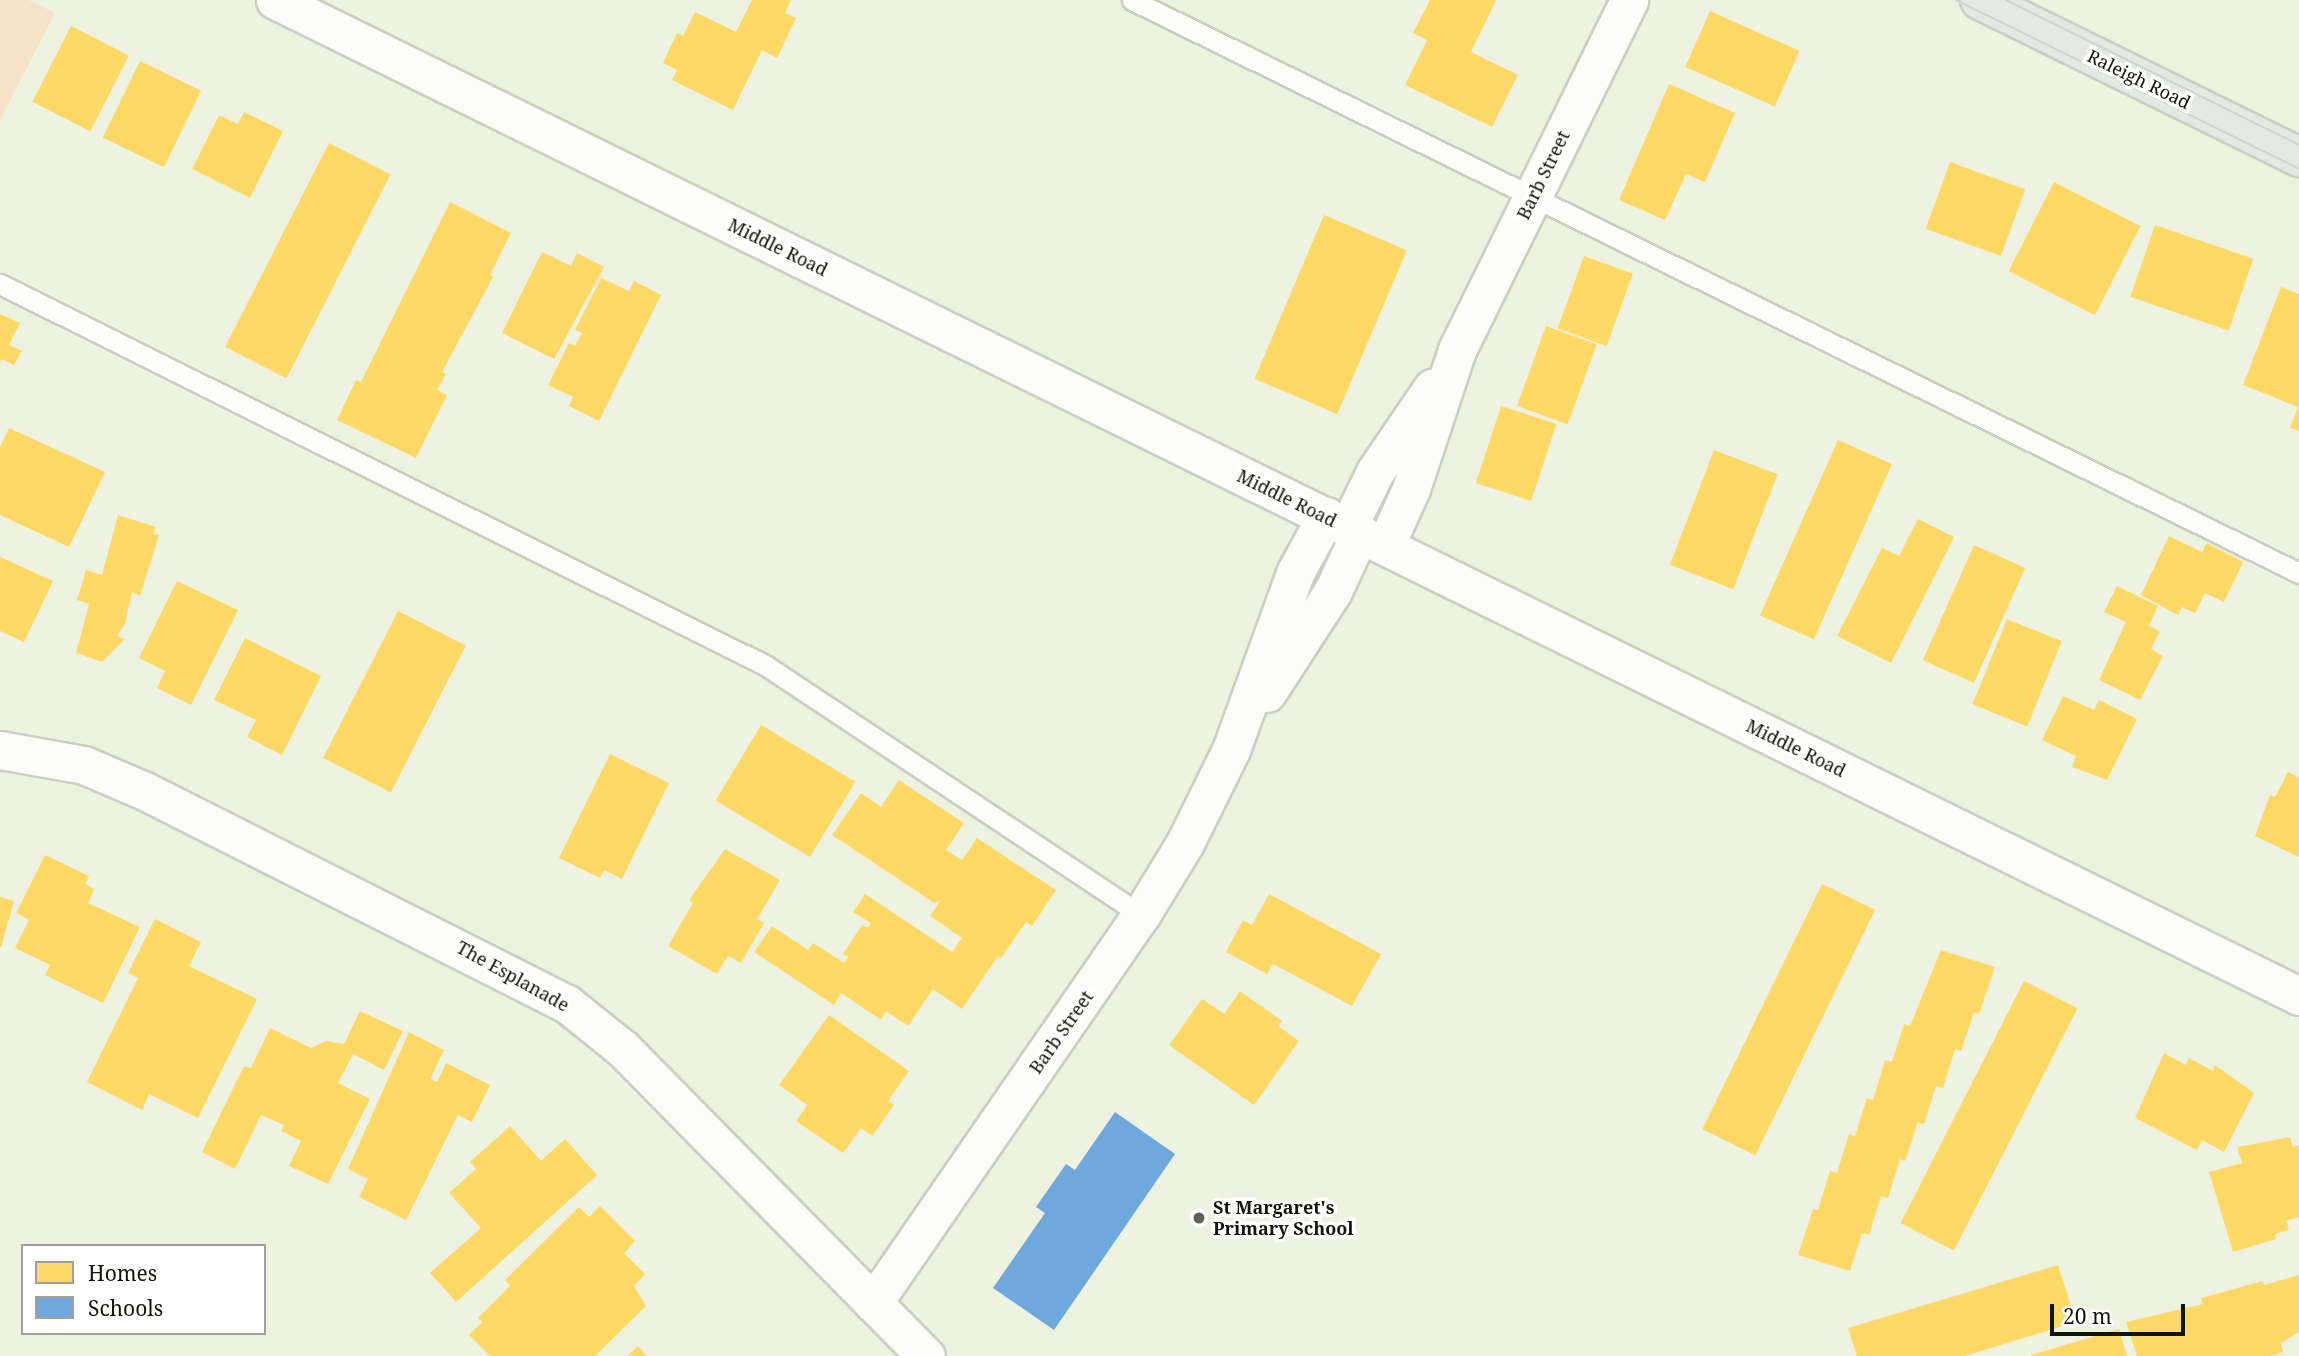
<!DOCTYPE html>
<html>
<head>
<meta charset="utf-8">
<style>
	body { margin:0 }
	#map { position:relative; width:2299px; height:1356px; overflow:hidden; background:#edf2e1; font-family:"Noto Serif",serif }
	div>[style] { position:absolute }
	.green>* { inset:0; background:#f6e3c7 }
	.homes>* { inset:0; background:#ffd966; transform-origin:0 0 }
	.schools>* { inset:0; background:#6fa8dc }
	.roads { filter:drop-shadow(2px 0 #cbcfc2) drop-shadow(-2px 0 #cbcfc2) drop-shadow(0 2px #cbcfc2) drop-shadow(0 -2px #cbcfc2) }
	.lane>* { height:19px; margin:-9.5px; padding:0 9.5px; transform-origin:9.5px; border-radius:9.5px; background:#fcfdfa }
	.street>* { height:37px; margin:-18.5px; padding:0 18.5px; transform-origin:18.5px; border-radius:18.5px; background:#fcfdfa }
	.primary>* { height:38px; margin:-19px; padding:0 19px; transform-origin:19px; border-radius:19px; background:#e3eae3 }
	.tram>* { height:2px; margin:-1px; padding:0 1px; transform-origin:1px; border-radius:1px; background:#d2d3ce }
	.dots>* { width:19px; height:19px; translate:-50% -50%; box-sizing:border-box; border:4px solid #fff; border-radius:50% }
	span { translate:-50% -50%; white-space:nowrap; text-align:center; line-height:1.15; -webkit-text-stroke:7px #fff; paint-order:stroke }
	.street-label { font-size:18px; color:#111409 }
	.poi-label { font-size:18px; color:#111409; font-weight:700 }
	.left { translate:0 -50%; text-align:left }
	.legend { position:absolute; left:21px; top:1244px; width:245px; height:91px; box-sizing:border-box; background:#fff; border:2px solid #a0a19d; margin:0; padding:9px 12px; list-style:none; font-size:21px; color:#111409 }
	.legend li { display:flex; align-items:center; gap:14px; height:35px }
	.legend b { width:35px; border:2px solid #a0a19d }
	.scale { position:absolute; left:2050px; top:1304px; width:135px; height:32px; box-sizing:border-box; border:4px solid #111409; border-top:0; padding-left:9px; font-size:21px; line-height:24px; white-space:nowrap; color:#111409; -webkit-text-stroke:5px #fff; paint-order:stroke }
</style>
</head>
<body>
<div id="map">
	<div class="green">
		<i style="clip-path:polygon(0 0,29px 0,55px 13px,0 120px)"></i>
	</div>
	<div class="homes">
		<i style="clip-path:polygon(752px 0,791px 0,785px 13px,796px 18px,777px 58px,762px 50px,733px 110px,672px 80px,677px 70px,663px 63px,677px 33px,683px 36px,695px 12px,736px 32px)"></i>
		<i style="clip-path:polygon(1430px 0,1496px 0,1471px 52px,1518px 75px,1492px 127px,1405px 85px,1427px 40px,1413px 33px)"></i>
		<i style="left:1710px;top:11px;width:98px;height:61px;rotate:24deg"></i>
		<i style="left:71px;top:26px;width:65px;height:85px;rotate:27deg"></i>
		<i style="left:140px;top:61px;width:68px;height:85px;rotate:26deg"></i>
		<i style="clip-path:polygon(1669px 84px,1735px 113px,1705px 182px,1686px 174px,1665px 220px,1619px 200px)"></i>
		<i style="clip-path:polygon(244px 112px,283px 131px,250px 198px,192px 169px,219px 115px,238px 124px)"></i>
		<i style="left:329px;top:143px;width:69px;height:229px;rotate:27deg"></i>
		<i style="left:1950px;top:162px;width:80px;height:71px;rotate:20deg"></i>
		<i style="left:2054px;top:182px;width:97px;height:100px;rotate:27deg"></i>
		<i style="clip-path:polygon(450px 202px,511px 233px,490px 275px,493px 277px,442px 372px,446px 374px,437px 390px,447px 395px,416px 458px,337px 420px,356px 380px,361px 382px)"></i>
		<i style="left:1324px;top:215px;width:90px;height:178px;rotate:23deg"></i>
		<i style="left:2155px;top:225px;width:104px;height:76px;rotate:19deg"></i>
		<i style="clip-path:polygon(542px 252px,571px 266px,577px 253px,604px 267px,554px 359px,502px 333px)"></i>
		<i style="left:1584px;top:256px;width:52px;height:77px;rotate:20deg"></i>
		<i style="clip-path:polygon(601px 278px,629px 291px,634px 281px,661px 295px,599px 421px,569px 406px,573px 397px,548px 385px,569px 343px,575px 346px,582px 333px,575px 330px)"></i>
		<i style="clip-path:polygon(2281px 287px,2299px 294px,2299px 431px,2290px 428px,2298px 407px,2243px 385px)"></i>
		<i style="clip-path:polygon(0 314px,20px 323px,9px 345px,22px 351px,14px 365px,2px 359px,0 363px)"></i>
		<i style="left:1546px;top:326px;width:54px;height:85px;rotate:20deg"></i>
		<i style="left:1501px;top:406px;width:58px;height:81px;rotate:18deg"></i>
		<i style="clip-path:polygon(9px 428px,105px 472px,69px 547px,0 515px,0 447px)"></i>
		<i style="left:1838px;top:440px;width:59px;height:192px;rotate:24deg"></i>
		<i style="left:1714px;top:450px;width:68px;height:123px;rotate:21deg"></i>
		<i style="clip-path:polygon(118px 515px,156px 527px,153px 534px,159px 535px,140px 596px,132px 592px,125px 624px,117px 636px,125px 639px,102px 662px,76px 653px,89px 604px,77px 600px,86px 570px,102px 575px)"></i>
		<i style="clip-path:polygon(1918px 519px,1954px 537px,1891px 663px,1837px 636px,1882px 548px,1899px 556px)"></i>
		<i style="clip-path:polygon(2169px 536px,2202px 552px,2207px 543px,2243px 562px,2224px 602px,2205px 593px,2195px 613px,2182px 607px,2178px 615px,2141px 595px)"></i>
		<i style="left:1974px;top:545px;width:56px;height:126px;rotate:24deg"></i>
		<i style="clip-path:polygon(0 557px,53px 581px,24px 642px,0 631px)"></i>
		<i style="clip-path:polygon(177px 581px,238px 610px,191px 705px,157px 688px,165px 671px,139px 658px)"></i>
		<i style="clip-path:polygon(2117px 586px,2158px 606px,2149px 626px,2160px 631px,2151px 649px,2163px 656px,2140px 700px,2099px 680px,2126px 622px,2104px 612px)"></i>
		<i style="left:398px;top:611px;width:76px;height:165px;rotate:27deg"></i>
		<i style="left:2007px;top:619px;width:59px;height:92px;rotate:22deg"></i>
		<i style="clip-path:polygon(245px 638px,321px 676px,282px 755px,247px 737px,256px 720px,214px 700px)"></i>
		<i style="clip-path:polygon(2063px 696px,2094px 710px,2099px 700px,2137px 719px,2107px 780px,2072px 767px,2076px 756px,2042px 740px)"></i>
		<i style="left:761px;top:725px;width:110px;height:88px;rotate:31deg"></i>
		<i style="clip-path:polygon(610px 754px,669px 783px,622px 879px,604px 870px,600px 878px,559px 858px)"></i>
		<i style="clip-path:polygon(2288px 772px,2299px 778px,2299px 857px,2255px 836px,2270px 795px,2275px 797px)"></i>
		<i style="clip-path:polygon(899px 780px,964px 823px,946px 850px,962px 860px,977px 838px,1056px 890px,1032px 926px,1026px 922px,1001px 958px,998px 956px,962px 1009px,933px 989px,908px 1026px,886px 1011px,881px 1020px,841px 993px,834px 1005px,754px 952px,772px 926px,808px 950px,813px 943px,844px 963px,849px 957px,843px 954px,862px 925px,868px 928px,871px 923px,853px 912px,865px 894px,952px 952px,962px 938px,930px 916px,940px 901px,934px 903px,832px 835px,861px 793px,881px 807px)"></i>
		<i style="clip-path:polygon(725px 849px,780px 880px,757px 919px,764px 923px,741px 963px,728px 956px,717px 974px,668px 946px,693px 903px,689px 900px)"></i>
		<i style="clip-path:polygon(45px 855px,89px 876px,85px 884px,94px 889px,88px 903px,140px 927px,103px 1003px,45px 975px,50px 965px,15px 948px,29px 920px,16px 913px)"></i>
		<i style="left:1822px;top:884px;width:59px;height:273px;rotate:26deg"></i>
		<i style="clip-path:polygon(1269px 894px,1381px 954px,1352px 1006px,1273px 964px,1267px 974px,1226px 952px,1243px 920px,1252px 925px)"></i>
		<i style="clip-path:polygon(0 897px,14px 901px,1px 947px,0 947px)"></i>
		<i style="clip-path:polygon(155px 919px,201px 942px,189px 966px,257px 999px,198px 1118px,149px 1094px,142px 1110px,87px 1082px,138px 978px,128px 973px)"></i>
		<i style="clip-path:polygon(1941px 950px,1995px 967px,1979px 1014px,1974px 1012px,1961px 1051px,1955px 1049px,1943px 1088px,1936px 1086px,1924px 1124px,1918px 1122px,1905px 1161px,1900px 1159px,1888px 1198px,1881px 1196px,1869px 1235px,1862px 1233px,1850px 1271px,1798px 1255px,1813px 1209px,1818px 1210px,1830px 1171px,1837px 1173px,1849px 1134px,1855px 1136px,1867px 1098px,1873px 1100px,1885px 1060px,1892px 1062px,1904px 1024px,1910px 1026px)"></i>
		<i style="left:2024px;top:981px;width:60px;height:272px;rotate:27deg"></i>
		<i style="clip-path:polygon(1240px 991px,1282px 1021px,1278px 1026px,1299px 1041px,1254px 1105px,1169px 1045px,1202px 999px,1224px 1014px)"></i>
		<i style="clip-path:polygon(360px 1011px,403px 1031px,384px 1070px,353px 1054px,338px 1083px,370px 1099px,328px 1184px,289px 1166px,301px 1141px,281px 1131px,284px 1125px,261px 1115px,235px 1169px,202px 1152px,244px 1066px,251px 1068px,270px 1028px,311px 1048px,326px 1041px,344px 1044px)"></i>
		<i style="clip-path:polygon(829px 1015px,909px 1071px,888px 1101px,894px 1105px,872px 1136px,861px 1128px,843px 1153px,796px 1121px,807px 1105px,779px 1085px)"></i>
		<i style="clip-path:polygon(409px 1032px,444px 1050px,430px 1079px,437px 1082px,446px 1063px,490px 1085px,472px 1122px,458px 1115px,406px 1220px,359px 1197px,368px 1179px,348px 1169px)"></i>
		<i style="clip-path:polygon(2164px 1053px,2186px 1065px,2189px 1058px,2213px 1071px,2215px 1065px,2254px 1093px,2224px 1152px,2202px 1140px,2197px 1150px,2135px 1118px)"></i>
		<i style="clip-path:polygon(510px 1126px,541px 1161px,565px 1139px,597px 1175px,456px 1302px,430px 1273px,481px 1228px,449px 1193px,476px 1169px,470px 1162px)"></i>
		<i style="clip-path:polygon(2290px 1137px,2293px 1147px,2299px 1145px,2299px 1217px,2286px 1221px,2289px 1230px,2275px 1234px,2276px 1239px,2233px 1252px,2209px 1172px,2242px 1163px,2237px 1147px)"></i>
		<i style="clip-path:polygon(600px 1206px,635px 1241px,624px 1253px,645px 1274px,634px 1286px,646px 1306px,595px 1356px,490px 1356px,469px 1335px,482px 1322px,478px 1318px,510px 1286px,505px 1280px,579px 1207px,589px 1217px)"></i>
		<i style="clip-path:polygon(2058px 1265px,2076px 1322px,1965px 1356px,1857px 1356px,1848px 1328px)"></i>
		<i style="clip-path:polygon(2299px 1275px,2299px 1332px,2281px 1343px,2283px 1352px,2270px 1356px,2137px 1356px,2126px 1322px,2203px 1304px,2201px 1298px,2263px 1281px,2264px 1285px)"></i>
		<i style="clip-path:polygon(2119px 1329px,2127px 1356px,2031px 1356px,2031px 1355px)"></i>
		<i style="clip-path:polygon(638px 1346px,647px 1356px,627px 1356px)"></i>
	</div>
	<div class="schools">
		<i style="clip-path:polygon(1115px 1112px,1175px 1154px,1054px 1330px,993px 1288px,1045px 1213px,1036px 1207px,1066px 1164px,1075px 1170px)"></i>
	</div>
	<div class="roads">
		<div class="lane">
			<i style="left:1132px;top:0;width:1300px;rotate:26.15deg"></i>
			<i style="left:0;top:284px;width:855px;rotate:26.48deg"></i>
			<i style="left:765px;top:665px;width:452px;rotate:33.6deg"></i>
		</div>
		<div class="street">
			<i style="left:275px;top:0;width:2256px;rotate:26.2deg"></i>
			<i style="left:1348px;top:527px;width:61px;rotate:-63.9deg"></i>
			<i style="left:1375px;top:472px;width:102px;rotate:-55.8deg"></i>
			<i style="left:1385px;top:546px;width:63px;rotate:-65.5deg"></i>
			<i style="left:1411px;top:489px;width:146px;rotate:-71.7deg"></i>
			<i style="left:1457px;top:350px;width:390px;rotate:-63.8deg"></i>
			<i style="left:1267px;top:693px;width:121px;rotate:-57.1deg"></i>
			<i style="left:1333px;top:591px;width:64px;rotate:-65deg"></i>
			<i style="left:0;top:750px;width:85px;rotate:10.1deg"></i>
			<i style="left:84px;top:765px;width:66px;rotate:23.1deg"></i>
			<i style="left:145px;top:791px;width:473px;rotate:26.8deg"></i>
			<i style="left:567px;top:1004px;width:70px;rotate:38.7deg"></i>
			<i style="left:622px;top:1048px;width:433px;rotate:45.4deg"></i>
			<i style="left:873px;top:1303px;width:472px;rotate:-55.4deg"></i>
			<i style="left:1141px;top:915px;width:84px;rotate:-58.6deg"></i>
			<i style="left:1185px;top:843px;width:104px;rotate:-63.7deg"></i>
			<i style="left:1231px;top:750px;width:188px;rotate:-70.1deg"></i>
			<i style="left:1295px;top:573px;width:65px;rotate:-61.5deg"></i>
		</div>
		<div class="primary">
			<i style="left:1980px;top:0;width:356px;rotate:26.2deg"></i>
		</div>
	</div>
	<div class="tram">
		<i style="left:1956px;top:0;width:382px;rotate:26.2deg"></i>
		<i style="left:2006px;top:0;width:327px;rotate:26.3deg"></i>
	</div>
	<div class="dots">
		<i style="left:1199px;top:1218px;background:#5e6255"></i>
	</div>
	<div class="street-label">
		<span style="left:2139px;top:79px;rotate:26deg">Raleigh Road</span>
		<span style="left:1543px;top:175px;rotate:-64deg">Barb Street</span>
		<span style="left:778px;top:247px;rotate:26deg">Middle Road</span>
		<span style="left:1287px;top:498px;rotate:26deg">Middle Road</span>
		<span style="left:1796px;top:748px;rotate:26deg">Middle Road</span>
		<span style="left:513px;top:976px;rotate:29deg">The Esplanade</span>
		<span style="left:1061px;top:1032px;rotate:-55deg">Barb Street</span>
	</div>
	<div class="poi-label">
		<span class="left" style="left:1213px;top:1218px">St Margaret's<br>Primary School</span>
	</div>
	<ul class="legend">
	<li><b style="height:19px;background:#ffd966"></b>Homes</li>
	<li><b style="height:19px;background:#6fa8dc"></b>Schools</li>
	</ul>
	<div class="scale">20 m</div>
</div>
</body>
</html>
